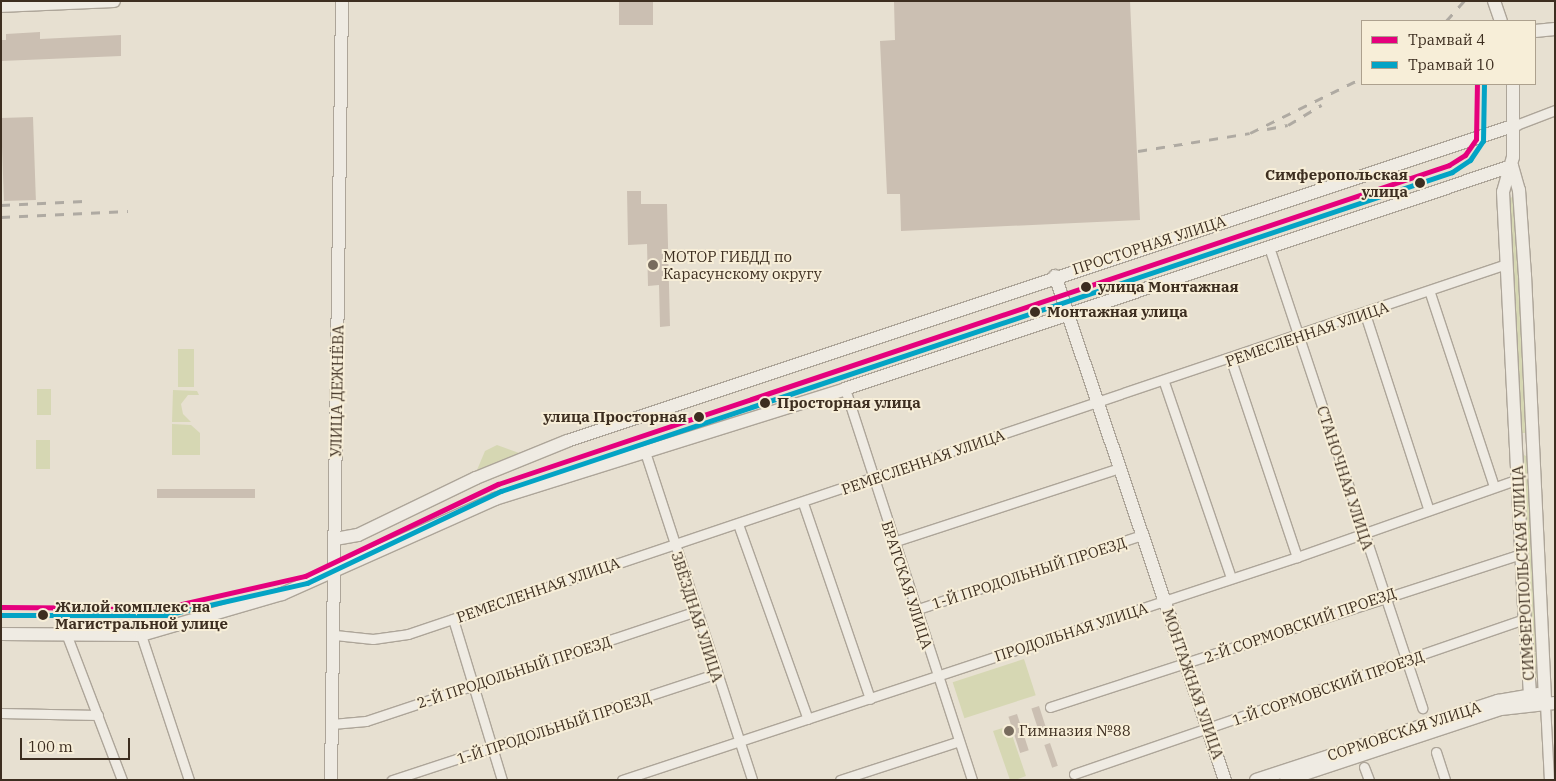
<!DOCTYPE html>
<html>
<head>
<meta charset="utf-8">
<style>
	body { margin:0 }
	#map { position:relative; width:1556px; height:781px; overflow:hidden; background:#e7e0d1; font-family:"IBM Plex Serif",serif }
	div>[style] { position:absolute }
	.green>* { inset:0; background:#d6d7b3; transform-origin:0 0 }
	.building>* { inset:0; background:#cbbfb2; transform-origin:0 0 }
	.roads { filter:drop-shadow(1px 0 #ada599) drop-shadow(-1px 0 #ada599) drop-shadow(0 1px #ada599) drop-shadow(0 -1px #ada599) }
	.street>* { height:9px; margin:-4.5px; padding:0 4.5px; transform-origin:4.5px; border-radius:4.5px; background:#efebe3 }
	.secondary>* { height:12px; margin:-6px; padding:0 6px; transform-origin:6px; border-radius:6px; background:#efebe3 }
	.rail>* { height:2.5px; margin-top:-1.25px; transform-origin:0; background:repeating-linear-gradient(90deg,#afaaa2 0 9px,transparent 0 18px) }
	.tram-1>* { height:5px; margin:-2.5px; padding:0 2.5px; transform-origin:2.5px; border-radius:2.5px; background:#e5007d }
	.tram-2>* { height:5px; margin:-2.5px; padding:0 2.5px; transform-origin:2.5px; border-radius:2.5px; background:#03a3c5 }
	.dots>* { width:14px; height:14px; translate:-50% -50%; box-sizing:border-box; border:2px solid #f7eed8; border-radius:50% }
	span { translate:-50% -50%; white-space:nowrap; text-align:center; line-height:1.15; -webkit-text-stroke:4px #f7eed8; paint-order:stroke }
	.stop-label { font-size:15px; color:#3d2e20; font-weight:700 }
	.right { translate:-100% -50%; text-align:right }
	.left { translate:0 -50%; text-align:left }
	.street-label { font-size:15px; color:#3d2e20 }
	.poi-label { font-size:15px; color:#3d2e20 }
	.frame { position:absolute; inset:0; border:2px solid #3d2e20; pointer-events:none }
	.legend { position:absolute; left:1361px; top:20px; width:175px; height:65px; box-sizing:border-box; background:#f7eed8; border:1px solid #ada18e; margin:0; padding:6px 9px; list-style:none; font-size:15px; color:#3d2e20 }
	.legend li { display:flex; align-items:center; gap:10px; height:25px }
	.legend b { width:25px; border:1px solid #ada18e }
	.scale { position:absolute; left:20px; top:738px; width:110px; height:22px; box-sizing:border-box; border:2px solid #3d2e20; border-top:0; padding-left:6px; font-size:15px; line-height:18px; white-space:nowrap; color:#3d2e20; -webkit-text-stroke:4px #f7eed8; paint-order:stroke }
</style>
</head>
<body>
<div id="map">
	<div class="green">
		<i style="clip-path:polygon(1512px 197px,1516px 199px,1526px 433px,1522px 433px,1508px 200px)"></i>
		<i style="left:178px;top:349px;width:16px;height:38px"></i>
		<i style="left:37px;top:389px;width:14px;height:26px"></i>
		<i style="clip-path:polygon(173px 390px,197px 391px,199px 395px,188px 395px,181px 404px,183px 414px,191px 422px,172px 422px)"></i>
		<i style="clip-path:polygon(172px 424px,191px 425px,200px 433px,200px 455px,172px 455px)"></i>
		<i style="left:36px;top:440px;width:14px;height:29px"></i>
		<i style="clip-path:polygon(497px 445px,519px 453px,477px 470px,485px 451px)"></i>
		<i style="clip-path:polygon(1524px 455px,1528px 457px,1541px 677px,1533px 678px)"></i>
		<i style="left:1024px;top:659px;width:38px;height:75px;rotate:72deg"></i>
		<i style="clip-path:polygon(1009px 726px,1026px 776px,1015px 780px,1010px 780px,993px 731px)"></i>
	</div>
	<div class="building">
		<i style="left:619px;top:1px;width:34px;height:24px"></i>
		<i style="clip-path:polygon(926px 1px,1130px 1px,1140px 220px,901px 231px,900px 194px,887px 194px,880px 41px,895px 40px,894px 2px)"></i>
		<i style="clip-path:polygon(40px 32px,40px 39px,121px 35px,121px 56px,1px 61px,1px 40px,6px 40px,6px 34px)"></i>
		<i style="left:33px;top:117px;width:83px;height:32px;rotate:88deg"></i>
		<i style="clip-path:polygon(627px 191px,641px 191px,641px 204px,667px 204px,670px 326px,660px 327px,659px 285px,648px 286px,647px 244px,628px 245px)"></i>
		<i style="left:157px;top:489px;width:98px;height:9px"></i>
		<i style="left:1039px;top:706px;width:22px;height:8px;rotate:72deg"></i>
		<i style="left:1017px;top:714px;width:38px;height:9px;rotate:72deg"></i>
		<i style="left:1050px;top:743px;width:24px;height:6px;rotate:71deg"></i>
	</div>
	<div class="roads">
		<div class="street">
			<i style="left:1516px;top:125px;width:42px;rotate:-21deg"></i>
			<i style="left:1269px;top:247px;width:486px;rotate:71.6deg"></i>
			<i style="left:1430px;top:293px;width:204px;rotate:71.7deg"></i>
			<i style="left:1365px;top:314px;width:204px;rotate:72deg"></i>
			<i style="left:1231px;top:360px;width:208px;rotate:71.5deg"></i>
			<i style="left:1164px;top:382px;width:207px;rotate:71.1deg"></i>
			<i style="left:845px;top:389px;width:411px;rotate:72deg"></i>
			<i style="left:645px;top:452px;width:345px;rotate:71.9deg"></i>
			<i style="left:803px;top:503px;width:207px;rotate:71.1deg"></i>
			<i style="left:738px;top:524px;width:207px;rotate:70.3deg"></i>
			<i style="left:893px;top:542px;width:239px;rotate:-18.1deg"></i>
			<i style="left:915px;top:610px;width:239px;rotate:-18.3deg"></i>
			<i style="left:453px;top:619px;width:168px;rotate:73.1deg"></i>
			<i style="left:141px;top:635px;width:153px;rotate:71.7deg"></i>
			<i style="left:335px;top:635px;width:38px;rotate:6deg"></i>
			<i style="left:373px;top:639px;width:35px;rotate:-8deg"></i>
			<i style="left:408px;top:634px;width:1159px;rotate:-18.62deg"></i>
			<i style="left:67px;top:636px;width:154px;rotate:69.1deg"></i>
			<i style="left:1545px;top:704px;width:76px;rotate:87deg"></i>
			<i style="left:1050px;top:707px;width:496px;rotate:-18deg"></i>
			<i style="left:1px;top:713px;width:97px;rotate:1.2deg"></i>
			<i style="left:332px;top:724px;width:34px;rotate:-5deg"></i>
			<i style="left:366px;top:721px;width:346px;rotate:-18.4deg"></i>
			<i style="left:1436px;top:752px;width:29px;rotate:72deg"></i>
			<i style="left:1364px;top:767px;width:14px;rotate:69deg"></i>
			<i style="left:1074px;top:774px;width:477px;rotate:-19deg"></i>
			<i style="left:392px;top:780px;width:340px;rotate:-18.2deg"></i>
			<i style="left:622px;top:780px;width:711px;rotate:-18.28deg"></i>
			<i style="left:1297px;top:557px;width:234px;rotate:-19.4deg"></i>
			<i style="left:840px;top:780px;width:125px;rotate:-18.1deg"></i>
		</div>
		<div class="secondary">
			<i style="left:1494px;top:1px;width:21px;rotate:71deg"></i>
			<i style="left:1px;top:6px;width:113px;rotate:-2.5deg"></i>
			<i style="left:1535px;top:31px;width:20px;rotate:-6deg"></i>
			<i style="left:1513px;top:84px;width:73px;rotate:90deg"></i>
			<i style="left:1513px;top:157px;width:36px;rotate:106deg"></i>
			<i style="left:1503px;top:192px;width:428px;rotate:87.1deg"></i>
			<i style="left:1525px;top:619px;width:76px;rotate:86.2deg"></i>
			<i style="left:1530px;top:695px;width:17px;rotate:31deg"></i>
			<i style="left:1512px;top:166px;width:25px;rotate:74deg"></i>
			<i style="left:1519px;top:190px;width:85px;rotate:86deg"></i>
			<i style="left:1525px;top:275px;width:429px;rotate:87.3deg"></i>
			<i style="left:1055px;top:276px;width:532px;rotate:71.36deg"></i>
			<i style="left:335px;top:539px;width:23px;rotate:-10deg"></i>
			<i style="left:358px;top:535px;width:131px;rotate:-25.8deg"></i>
			<i style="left:476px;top:478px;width:98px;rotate:-22.1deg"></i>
			<i style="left:567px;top:441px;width:1000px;rotate:-18.42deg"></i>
			<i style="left:1px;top:634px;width:140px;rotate:0.4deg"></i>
			<i style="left:141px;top:635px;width:147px;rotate:-16.2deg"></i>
			<i style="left:282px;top:594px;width:233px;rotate:-24deg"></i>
			<i style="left:495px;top:499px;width:367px;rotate:-17.4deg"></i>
			<i style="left:845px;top:389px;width:703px;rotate:-18.49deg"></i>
			<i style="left:331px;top:780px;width:779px;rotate:-89.19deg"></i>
			<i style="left:1256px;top:780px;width:255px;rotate:-18.1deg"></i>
			<i style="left:1498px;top:701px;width:40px;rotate:-10deg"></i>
			<i style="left:1286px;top:780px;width:226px;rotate:-18.3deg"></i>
			<i style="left:1501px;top:709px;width:54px;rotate:-6.3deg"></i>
		</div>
	</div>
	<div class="rail">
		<i style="left:1446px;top:21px;width:27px;rotate:-48deg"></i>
		<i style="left:1267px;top:129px;width:21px;rotate:-11deg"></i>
		<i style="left:1288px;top:125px;width:39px;rotate:-31deg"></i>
		<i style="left:1138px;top:151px;width:113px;rotate:-9.1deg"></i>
		<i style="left:1250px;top:133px;width:125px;rotate:-26.2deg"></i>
		<i style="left:1px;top:205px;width:83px;rotate:-2.8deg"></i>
		<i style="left:1px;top:217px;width:127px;rotate:-2.7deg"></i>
	</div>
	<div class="tram-1">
		<i style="left:1px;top:607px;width:163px;rotate:0.4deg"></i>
		<i style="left:164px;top:608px;width:145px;rotate:-12.8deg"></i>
		<i style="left:305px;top:576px;width:214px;rotate:-25.5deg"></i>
		<i style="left:498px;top:484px;width:1003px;rotate:-18.54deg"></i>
		<i style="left:1449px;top:165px;width:19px;rotate:-32deg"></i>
		<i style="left:1465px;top:155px;width:19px;rotate:-55deg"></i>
		<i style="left:1476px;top:139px;width:55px;rotate:-89deg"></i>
	</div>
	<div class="tram-2">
		<i style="left:1px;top:615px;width:164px"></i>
		<i style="left:165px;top:615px;width:146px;rotate:-12.7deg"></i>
		<i style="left:307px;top:583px;width:215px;rotate:-25.4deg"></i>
		<i style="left:501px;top:491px;width:1003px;rotate:-18.54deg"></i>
		<i style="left:1452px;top:172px;width:22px;rotate:-34deg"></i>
		<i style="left:1470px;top:160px;width:23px;rotate:-56deg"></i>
		<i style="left:1483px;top:141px;width:57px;rotate:-89deg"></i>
	</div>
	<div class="dots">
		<i style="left:1420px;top:183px;background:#3d2e20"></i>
		<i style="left:653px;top:265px;background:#786c5e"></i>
		<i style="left:1086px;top:287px;background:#3d2e20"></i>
		<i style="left:1035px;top:312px;background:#3d2e20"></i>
		<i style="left:765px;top:403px;background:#3d2e20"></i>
		<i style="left:699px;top:417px;background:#3d2e20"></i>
		<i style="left:43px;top:615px;background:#3d2e20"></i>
		<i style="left:1009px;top:731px;background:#786c5e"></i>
	</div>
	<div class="stop-label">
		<span class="right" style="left:1408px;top:183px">Симферопольская<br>улица</span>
		<span class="left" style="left:1098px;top:287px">улица Монтажная</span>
		<span class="left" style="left:1047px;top:312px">Монтажная улица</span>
		<span class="left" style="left:777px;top:403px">Просторная улица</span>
		<span class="right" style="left:687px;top:417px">улица Просторная</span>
		<span class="left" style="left:55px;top:615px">Жилой комплекс на<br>Магистральной улице</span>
	</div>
	<div class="street-label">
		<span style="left:1149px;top:245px;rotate:-18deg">ПРОСТОРНАЯ УЛИЦА</span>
		<span style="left:1307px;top:334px;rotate:-19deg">РЕМЕСЛЕННАЯ УЛИЦА</span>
		<span style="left:337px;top:391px;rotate:-89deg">УЛИЦА ДЕЖНЁВА</span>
		<span style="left:923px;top:462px;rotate:-19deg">РЕМЕСЛЕННАЯ УЛИЦА</span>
		<span style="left:1345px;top:478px;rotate:72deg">СТАНОЧНАЯ УЛИЦА</span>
		<span style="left:1029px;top:573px;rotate:-18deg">1-Й ПРОДОЛЬНЫЙ ПРОЕЗД</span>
		<span style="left:1523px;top:573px;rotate:-93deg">СИМФЕРОПОЛЬСКАЯ УЛИЦА</span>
		<span style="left:907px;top:585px;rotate:72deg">БРАТСКАЯ УЛИЦА</span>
		<span style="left:538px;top:590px;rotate:-19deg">РЕМЕСЛЕННАЯ УЛИЦА</span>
		<span style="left:697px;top:617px;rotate:72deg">ЗВЁЗДНАЯ УЛИЦА</span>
		<span style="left:1300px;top:625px;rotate:-19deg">2-Й СОРМОВСКИЙ ПРОЕЗД</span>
		<span style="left:1071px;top:632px;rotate:-18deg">ПРОДОЛЬНАЯ УЛИЦА</span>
		<span style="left:514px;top:672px;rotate:-18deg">2-Й ПРОДОЛЬНЫЙ ПРОЕЗД</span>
		<span style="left:1193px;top:684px;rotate:71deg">МОНТАЖНАЯ УЛИЦА</span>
		<span style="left:1328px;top:688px;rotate:-19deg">1-Й СОРМОВСКИЙ ПРОЕЗД</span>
		<span style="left:554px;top:728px;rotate:-18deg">1-Й ПРОДОЛЬНЫЙ ПРОЕЗД</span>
		<span style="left:1404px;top:731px;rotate:-18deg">СОРМОВСКАЯ УЛИЦА</span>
	</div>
	<div class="poi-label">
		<span class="left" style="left:663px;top:265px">МОТОР ГИБДД по<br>Карасунскому округу</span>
		<span class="left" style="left:1019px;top:731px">Гимназия №88</span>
	</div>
	<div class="frame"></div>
	<ul class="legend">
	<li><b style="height:6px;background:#e5007d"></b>Трамвай 4</li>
	<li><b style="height:6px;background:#03a3c5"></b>Трамвай 10</li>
	</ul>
	<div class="scale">100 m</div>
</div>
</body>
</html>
